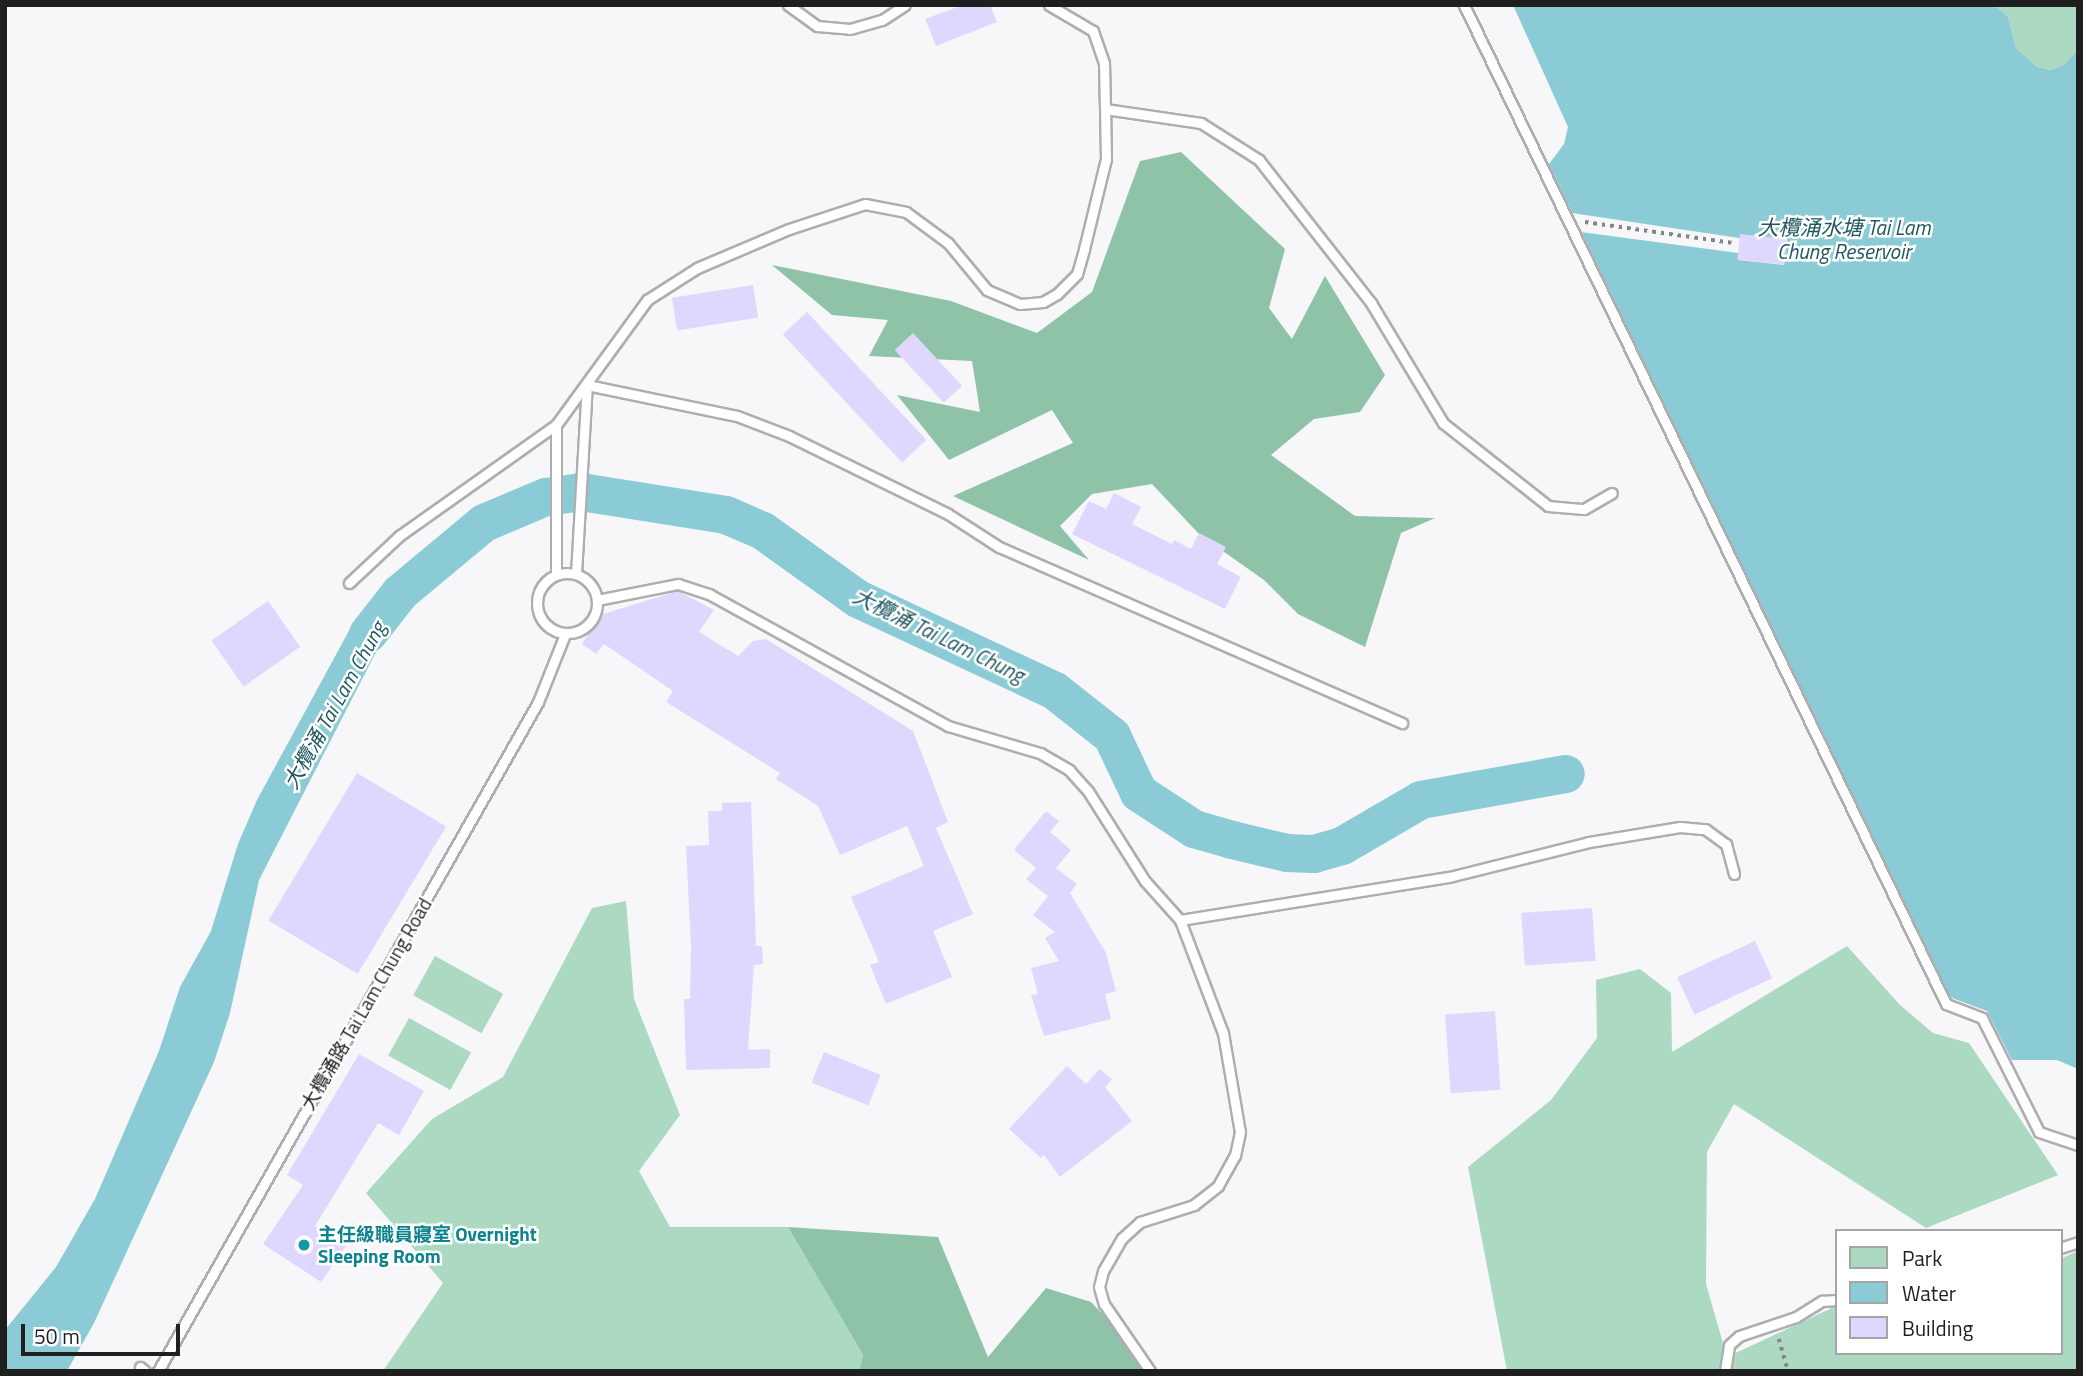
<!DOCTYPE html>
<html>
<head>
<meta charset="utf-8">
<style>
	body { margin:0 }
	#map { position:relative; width:2083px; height:1376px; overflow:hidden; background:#f7f6f9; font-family:"Titillium Web","Noto Sans TC",sans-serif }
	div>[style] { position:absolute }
	.green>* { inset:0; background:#acd9c2; transform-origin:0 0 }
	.forest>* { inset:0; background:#8ec3a8 }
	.water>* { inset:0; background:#8acbd6 }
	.pier>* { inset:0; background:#f7f6f9 }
	.river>* { height:38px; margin:-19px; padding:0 19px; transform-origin:19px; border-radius:19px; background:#8acbd6 }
	.building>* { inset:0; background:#e0d7fe; transform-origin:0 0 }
	.path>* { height:3.5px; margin-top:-1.75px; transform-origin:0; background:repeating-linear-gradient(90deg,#858586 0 3.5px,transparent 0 8.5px) }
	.roads { filter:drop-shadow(2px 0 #aeadb0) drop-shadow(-2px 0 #aeadb0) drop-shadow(0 2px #aeadb0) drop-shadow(0 -2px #aeadb0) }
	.service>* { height:9px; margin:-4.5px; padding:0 4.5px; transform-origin:4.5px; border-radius:4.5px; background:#fff }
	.service>.ring { margin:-4.5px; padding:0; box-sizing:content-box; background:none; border:9px solid #fff; border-radius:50% }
	.dots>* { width:19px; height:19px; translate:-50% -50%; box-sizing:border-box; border:4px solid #fff; border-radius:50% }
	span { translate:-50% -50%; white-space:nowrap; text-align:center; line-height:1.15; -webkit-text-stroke:5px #fff; paint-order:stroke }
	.street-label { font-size:19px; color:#1f1f20 }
	.culture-label { font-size:19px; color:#0d838f; font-weight:700 }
	.left { translate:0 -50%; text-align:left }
	.water-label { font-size:21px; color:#215860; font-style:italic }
	.frame { position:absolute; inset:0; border:7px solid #1f1f20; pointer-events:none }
	.legend { position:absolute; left:1835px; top:1229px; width:228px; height:126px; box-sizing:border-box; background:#fff; border:2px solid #a5a5a6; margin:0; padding:9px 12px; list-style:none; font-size:21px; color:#1f1f20 }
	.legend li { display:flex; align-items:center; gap:14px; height:35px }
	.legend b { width:35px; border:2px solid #a5a5a6 }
	.scale { position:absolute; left:21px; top:1324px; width:159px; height:32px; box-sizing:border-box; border:4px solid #1f1f20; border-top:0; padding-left:9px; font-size:21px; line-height:24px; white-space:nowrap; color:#1f1f20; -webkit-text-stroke:5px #fff; paint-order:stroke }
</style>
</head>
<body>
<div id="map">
	<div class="green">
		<i style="clip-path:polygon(1981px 5px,2078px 5px,2078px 49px,2065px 64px,2051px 70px,2037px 67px,2016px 48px,2008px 17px)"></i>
		<i style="clip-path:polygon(626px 901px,634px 999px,680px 1115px,639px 1171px,670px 1227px,788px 1227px,863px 1355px,859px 1371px,383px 1371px,443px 1283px,366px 1193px,432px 1119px,503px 1077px,592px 908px)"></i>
		<i style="clip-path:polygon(1847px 946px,1900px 1005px,1933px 1033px,1969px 1043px,2058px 1175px,1926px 1228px,1734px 1104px,1707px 1152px,1706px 1284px,1727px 1357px,1836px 1306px,1836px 1353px,2060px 1353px,2060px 1259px,2078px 1251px,2078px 1371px,1507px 1371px,1468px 1167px,1551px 1100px,1597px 1038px,1596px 980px,1640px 969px,1671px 993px,1672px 1052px)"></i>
		<i style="left:435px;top:956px;width:78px;height:45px;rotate:29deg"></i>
		<i style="left:409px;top:1018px;width:71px;height:43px;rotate:29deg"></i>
	</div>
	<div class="forest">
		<i style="clip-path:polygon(1181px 152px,1285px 249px,1269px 308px,1292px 339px,1325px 276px,1385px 375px,1360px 412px,1314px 419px,1271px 455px,1355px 516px,1435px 518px,1401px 533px,1365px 647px,1298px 614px,1264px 580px,1200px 535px,1152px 484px,1092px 494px,1060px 526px,1089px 560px,953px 496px,1073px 443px,1052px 410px,949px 460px,897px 395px,980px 412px,972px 361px,869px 356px,888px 320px,832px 315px,772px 265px,951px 301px,1037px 333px,1092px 292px,1140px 161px)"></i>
		<i style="clip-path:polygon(788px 1227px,938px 1237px,988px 1357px,1046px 1288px,1091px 1302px,1156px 1371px,859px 1371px,863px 1355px)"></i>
	</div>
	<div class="water">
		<i style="clip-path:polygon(1513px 5px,1983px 5px,1997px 8px,2008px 17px,2016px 48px,2037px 67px,2051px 70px,2065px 64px,2078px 49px,2078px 1069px,2057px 1060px,2012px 1060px,1987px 1011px,1952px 998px,1944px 987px,1549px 164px,1564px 144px,1568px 127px)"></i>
		<i style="clip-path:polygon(400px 593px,392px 621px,259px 880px,230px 1013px,214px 1062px,94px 1323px,67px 1371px,5px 1371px,5px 1330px,56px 1267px,95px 1199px,159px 1051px,180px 987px,211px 931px,238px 844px,257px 800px,351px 627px,387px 597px)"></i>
	</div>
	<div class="pier">
		<i style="clip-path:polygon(1572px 213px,1739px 238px,1787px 239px,1784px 265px,1738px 260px,1738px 253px,1581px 232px)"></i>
	</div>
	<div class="river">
		<i style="left:368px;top:634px;width:52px;rotate:-52deg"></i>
		<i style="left:400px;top:593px;width:109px;rotate:-39.8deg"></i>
		<i style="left:484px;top:523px;width:67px;rotate:-22.8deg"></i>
		<i style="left:546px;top:497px;width:35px;rotate:-8deg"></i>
		<i style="left:581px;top:492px;width:147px;rotate:9deg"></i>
		<i style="left:726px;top:515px;width:40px;rotate:23.4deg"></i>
		<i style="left:763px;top:531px;width:117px;rotate:35.6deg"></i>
		<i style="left:858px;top:599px;width:217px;rotate:25deg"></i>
		<i style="left:1055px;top:691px;width:73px;rotate:38.3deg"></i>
		<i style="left:1112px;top:736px;width:63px;rotate:64.7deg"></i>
		<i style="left:1139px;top:793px;width:66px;rotate:33.2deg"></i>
		<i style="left:1194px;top:829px;width:40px;rotate:16deg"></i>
		<i style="left:1232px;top:840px;width:57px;rotate:13.3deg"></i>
		<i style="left:1287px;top:853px;width:27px;rotate:2deg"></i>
		<i style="left:1314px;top:854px;width:29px;rotate:-16deg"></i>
		<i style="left:1342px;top:846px;width:91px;rotate:-30.2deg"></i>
		<i style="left:1421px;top:800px;width:147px;rotate:-10.2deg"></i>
	</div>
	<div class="building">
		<i style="clip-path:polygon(963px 5px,990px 5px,997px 22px,936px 46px,925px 19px)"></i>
		<i style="left:1740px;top:234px;width:47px;height:26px;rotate:6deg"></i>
		<i style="left:753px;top:285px;width:33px;height:82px;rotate:81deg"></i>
		<i style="left:807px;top:312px;width:175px;height:33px;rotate:47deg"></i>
		<i style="left:913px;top:333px;width:72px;height:25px;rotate:47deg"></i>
		<i style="clip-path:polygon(1114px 493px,1141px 507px,1132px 524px,1172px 544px,1174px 540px,1191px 549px,1199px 533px,1226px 547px,1217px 564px,1241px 577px,1225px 609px,1072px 534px,1089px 501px,1106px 509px)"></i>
		<i style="clip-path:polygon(678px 591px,714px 610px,699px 632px,738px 656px,753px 641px,766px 639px,913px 731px,948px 822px,936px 828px,973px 914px,933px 931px,952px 977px,886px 1004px,870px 965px,879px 962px,851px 897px,924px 866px,907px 826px,840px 855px,818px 806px,776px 779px,780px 773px,666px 702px,673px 691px,604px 644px,596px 654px,582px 644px,600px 615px)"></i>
		<i style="left:268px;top:601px;width:56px;height:69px;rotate:55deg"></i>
		<i style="left:357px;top:773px;width:104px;height:172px;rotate:31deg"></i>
		<i style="clip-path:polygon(751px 802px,756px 946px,762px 946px,763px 964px,754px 965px,748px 1050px,770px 1049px,770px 1068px,686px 1070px,684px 999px,690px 999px,691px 948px,686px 846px,709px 845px,708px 811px,722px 811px,722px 803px)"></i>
		<i style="clip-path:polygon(1046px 811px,1059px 821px,1050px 832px,1071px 850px,1056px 868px,1077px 884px,1070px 893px,1106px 953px,1116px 991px,1105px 994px,1111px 1019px,1044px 1036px,1031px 995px,1038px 994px,1031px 968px,1059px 961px,1045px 938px,1055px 932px,1033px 915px,1048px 896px,1026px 879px,1036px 868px,1014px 850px)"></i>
		<i style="left:1592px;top:908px;width:53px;height:71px;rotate:86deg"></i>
		<i style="left:1755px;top:941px;width:41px;height:86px;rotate:65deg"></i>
		<i style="left:1495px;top:1011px;width:79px;height:50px;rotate:86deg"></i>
		<i style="left:824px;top:1052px;width:61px;height:33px;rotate:22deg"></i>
		<i style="clip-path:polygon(359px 1054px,424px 1091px,399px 1135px,378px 1123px,315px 1226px,346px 1246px,321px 1282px,263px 1244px,303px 1185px,287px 1175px)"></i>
		<i style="clip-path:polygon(1067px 1066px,1086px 1084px,1100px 1069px,1112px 1079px,1105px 1087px,1132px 1121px,1060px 1177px,1044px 1155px,1041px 1158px,1009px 1129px)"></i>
	</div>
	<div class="path">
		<i style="left:1585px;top:222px;width:148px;rotate:8.1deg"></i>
		<i style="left:1779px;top:1339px;width:33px;rotate:74deg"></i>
	</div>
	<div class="roads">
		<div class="service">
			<i style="left:788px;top:5px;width:36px;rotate:36deg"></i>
			<i style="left:817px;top:26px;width:33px;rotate:5deg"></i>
			<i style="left:850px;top:29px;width:33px;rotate:-16deg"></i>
			<i style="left:882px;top:20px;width:27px;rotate:-33deg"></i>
			<i style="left:1464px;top:5px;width:1109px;rotate:64.24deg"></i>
			<i style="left:1946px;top:1004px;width:39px;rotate:21deg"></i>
			<i style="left:1982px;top:1018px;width:127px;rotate:63.4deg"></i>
			<i style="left:2039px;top:1132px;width:41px;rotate:18.4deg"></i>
			<i style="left:1105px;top:109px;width:97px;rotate:8.3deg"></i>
			<i style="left:1201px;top:123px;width:69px;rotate:32.5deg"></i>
			<i style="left:1259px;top:160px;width:182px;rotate:51.9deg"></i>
			<i style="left:1371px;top:303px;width:140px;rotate:59deg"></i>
			<i style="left:1443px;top:423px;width:134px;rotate:38.3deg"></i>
			<i style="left:1548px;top:506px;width:36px;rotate:5deg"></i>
			<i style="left:1584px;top:509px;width:32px;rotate:-30deg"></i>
			<i class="ring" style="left:537px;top:573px;width:51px;height:51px"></i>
			<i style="left:576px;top:574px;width:189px;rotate:-86.7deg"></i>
			<i style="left:587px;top:385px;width:153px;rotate:11.7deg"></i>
			<i style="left:737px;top:416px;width:56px;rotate:21deg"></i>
			<i style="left:789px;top:436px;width:177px;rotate:26.1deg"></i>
			<i style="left:948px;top:514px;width:61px;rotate:32.9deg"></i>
			<i style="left:999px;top:547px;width:440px;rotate:23.6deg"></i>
			<i style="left:556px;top:575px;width:150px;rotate:-90deg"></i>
			<i style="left:349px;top:583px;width:69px;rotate:-43.2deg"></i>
			<i style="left:399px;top:536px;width:192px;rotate:-35.3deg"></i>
			<i style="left:556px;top:425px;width:155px;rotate:-53.9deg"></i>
			<i style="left:647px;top:300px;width:59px;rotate:-32.6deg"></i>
			<i style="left:697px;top:268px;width:100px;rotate:-23deg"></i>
			<i style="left:789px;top:229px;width:80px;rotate:-18.2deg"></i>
			<i style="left:865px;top:204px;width:42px;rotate:11deg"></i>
			<i style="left:906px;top:212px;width:52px;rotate:36.4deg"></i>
			<i style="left:948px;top:243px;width:61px;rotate:50.3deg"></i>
			<i style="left:987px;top:290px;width:36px;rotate:23deg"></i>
			<i style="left:1020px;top:304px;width:23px;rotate:-5deg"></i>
			<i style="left:1043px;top:302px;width:16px;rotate:-30deg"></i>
			<i style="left:1057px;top:294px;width:28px;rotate:-45deg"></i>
			<i style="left:1077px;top:274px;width:26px;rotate:-74deg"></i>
			<i style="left:1084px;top:249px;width:93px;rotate:-76.3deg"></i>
			<i style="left:1106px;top:159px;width:50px;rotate:-91.1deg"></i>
			<i style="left:1105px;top:109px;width:46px;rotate:-91.2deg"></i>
			<i style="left:1104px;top:63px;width:34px;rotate:-109deg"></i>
			<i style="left:1093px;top:31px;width:51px;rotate:-149.4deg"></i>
			<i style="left:597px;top:600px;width:83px;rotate:-11.2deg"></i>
			<i style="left:678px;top:584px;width:33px;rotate:18deg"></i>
			<i style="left:709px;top:594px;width:273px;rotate:28.9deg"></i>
			<i style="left:948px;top:726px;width:96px;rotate:16.4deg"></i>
			<i style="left:1040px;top:753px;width:34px;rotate:30deg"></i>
			<i style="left:1069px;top:770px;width:28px;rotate:48deg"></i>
			<i style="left:1088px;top:791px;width:107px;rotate:57.7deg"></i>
			<i style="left:1145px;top:881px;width:52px;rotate:48.1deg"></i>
			<i style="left:1180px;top:920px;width:121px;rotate:69.2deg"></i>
			<i style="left:1223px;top:1033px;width:100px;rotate:80.3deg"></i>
			<i style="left:1240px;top:1132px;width:24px;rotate:102deg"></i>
			<i style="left:1235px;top:1155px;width:35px;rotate:119deg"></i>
			<i style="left:1218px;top:1186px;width:31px;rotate:142deg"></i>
			<i style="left:1194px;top:1205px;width:57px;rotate:162.5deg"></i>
			<i style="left:1140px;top:1222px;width:24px;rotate:138deg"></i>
			<i style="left:1122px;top:1238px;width:38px;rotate:120deg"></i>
			<i style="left:1103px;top:1271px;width:16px;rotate:104deg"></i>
			<i style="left:1099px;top:1287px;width:18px;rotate:74deg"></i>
			<i style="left:1104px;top:1304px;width:81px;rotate:55.5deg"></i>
			<i style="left:1180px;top:920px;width:272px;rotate:-9.1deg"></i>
			<i style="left:1449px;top:877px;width:144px;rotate:-14deg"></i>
			<i style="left:1589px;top:842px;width:92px;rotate:-9.4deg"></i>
			<i style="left:1680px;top:827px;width:25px;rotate:5deg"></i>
			<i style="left:1705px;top:829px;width:26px;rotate:36deg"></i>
			<i style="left:1726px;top:844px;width:31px;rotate:75deg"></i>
			<i style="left:2060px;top:1248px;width:19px;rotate:-18deg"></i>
			<i style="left:140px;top:1367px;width:6px;rotate:39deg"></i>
			<i style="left:158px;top:1371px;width:769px;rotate:-60.4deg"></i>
			<i style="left:538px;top:702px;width:73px;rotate:-68.3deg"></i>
			<i style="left:1725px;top:1371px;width:26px;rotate:-81deg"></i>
			<i style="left:1729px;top:1345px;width:13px;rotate:-42deg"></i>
			<i style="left:1739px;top:1336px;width:60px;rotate:-18.4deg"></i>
			<i style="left:1796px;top:1317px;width:31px;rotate:-32deg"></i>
			<i style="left:1822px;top:1301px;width:14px;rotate:-4deg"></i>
		</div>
	</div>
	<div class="dots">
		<i style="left:304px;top:1245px;background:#0f9aa8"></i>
	</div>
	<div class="street-label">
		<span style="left:366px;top:1004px;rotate:-60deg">大欖涌路 Tai Lam Chung Road</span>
	</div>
	<div class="culture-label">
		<span class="left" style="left:318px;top:1245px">主任級職員寢室 Overnight<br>Sleeping Room</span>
	</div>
	<div class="water-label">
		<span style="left:1844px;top:239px">大欖涌水塘 Tai Lam<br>Chung Reservoir</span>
		<span style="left:939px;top:635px;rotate:26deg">大欖涌 Tai Lam Chung</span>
		<span style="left:334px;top:705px;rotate:-61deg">大欖涌 Tai Lam Chung</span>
	</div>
	<div class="frame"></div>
	<ul class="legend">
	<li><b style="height:19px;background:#acd9c2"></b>Park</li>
	<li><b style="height:19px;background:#8acbd6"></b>Water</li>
	<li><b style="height:19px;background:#e0d7fe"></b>Building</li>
	</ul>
	<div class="scale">50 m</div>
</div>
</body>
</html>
